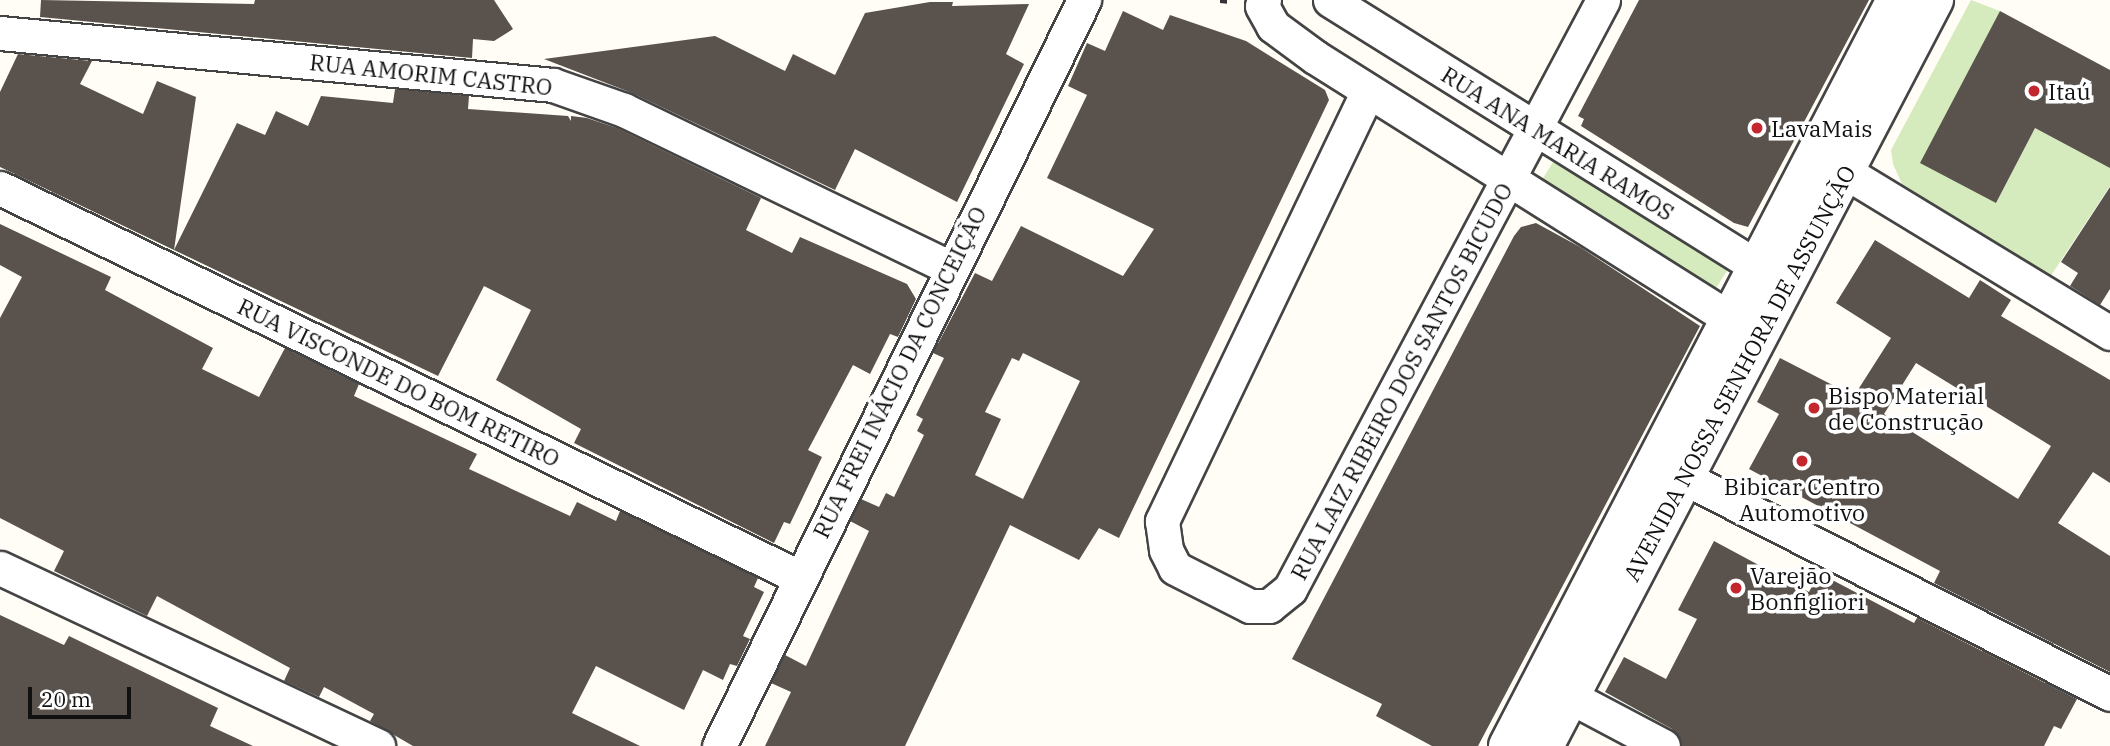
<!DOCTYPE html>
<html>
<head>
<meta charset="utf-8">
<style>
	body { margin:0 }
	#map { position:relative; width:2110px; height:746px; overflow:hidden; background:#fffdf5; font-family:"IBM Plex Serif",serif }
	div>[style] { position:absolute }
	.green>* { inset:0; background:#d5ebbd; transform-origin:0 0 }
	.building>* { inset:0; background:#5a524d }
	.path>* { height:4.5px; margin-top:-2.25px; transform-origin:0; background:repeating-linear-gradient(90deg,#333 0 7px,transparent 0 10.5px) }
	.roads { filter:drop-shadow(2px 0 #444) drop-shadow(-2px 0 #444) drop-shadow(0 2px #444) drop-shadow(0 -2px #444) }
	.minor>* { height:33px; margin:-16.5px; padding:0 16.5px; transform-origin:16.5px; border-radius:16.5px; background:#fff }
	.tertiary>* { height:38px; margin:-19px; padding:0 19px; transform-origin:19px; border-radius:19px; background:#fff }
	.dots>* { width:19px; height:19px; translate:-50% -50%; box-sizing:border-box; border:4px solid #fff; border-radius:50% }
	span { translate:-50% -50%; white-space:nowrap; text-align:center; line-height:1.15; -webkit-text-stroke:7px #fff; paint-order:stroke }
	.street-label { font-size:23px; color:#111 }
	.poi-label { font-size:23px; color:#111 }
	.left { translate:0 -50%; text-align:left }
	.scale { position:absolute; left:28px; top:687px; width:103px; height:32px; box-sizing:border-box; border:4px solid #111; border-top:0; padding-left:9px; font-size:21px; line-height:24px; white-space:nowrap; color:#111; -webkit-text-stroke:5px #fff; paint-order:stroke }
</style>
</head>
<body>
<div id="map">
	<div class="green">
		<i style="clip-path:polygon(1971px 0,2000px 11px,1996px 203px,2035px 128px,2110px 166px,2110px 186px,2050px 277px,1902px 184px,1893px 164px,1891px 150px)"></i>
		<i style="left:1555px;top:159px;width:205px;height:28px;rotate:32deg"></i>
	</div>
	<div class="building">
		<i style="clip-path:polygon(41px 0,254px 4px,255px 0,494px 0,513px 29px,494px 41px,473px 39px,472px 58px,40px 17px)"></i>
		<i style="clip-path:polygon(1639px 0,1869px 0,1748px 227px,1734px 223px,1581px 126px,1584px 119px,1578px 116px)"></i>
		<i style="clip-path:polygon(930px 2px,953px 2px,952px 6px,1029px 4px,1006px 54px,1024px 64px,957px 202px,855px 149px,835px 190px,632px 93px,544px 59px,715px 36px,785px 71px,793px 54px,835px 75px,865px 13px)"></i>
		<i style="clip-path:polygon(evenodd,1123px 11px,1163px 30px,1170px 15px,1246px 41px,1325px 90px,1329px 100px,1119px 538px,1099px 528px,1079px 560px,1010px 525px,905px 746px,765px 746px,791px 692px,771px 683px,785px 655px,806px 666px,869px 531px,850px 521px,861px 499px,879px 507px,886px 493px,894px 497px,924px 435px,917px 431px,923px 419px,916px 415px,944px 358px,933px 353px,975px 273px,992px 281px,1021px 226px,1123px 276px,1154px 229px,1047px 178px,1087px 95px,1068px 86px,1087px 43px,1105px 51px,1123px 11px,1023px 353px,1080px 381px,1023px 499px,975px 475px,1001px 419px,985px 412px,1012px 358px,1019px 361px,1023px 353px)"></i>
		<i style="clip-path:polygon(2000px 11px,2110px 70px,2110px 168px,2035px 128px,1996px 203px,1920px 163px)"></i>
		<i style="clip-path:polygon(18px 54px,92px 61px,80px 84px,143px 114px,157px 81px,196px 97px,174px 250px,0 167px,0 92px)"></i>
		<i style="clip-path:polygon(395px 89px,469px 96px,468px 109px,568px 116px,571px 121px,571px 116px,587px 118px,617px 128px,761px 198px,746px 230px,792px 253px,800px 237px,907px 284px,916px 299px,898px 337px,890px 334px,870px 374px,853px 365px,808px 450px,822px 457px,790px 524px,784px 522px,774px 543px,574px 443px,581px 429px,496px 380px,531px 310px,484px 286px,438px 376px,174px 250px,237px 123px,265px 135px,276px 111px,308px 126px,321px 96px,393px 103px)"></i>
		<i style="clip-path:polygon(2110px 187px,2110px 289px,2100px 305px,2070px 286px,2078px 273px,2061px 262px)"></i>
		<i style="clip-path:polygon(1536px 223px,1580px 247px,1700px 326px,1478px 746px,1432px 746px,1376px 716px,1382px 704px,1292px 659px,1514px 236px,1521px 227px)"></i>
		<i style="clip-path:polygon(0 224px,111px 277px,105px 290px,213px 348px,202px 369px,259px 397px,285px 348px,359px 384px,354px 396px,477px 454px,469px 469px,570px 516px,577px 502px,616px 521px,620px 511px,758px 578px,754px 587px,764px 592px,743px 636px,750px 639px,737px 666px,730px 664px,723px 680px,703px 670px,684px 710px,596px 666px,572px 713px,640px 746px,413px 746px,370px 721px,374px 714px,324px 687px,319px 697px,284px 681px,290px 668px,157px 596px,147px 616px,54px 571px,64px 551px,0 518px,0 318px,22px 277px,0 265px)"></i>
		<i style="clip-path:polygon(evenodd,1875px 240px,1969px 298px,1980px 280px,2011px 300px,2001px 316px,2110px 380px,2110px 483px,2093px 472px,2058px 523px,2110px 556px,2110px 672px,1934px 583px,1940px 571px,1749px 469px,1779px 414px,1757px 402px,1780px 358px,1854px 396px,1891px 338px,1836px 303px,1875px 240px,1916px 363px,2051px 446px,2018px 499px,1884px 414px,1916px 363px)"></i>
		<i style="clip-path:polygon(1714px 541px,1809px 592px,1819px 573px,1914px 623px,1917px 618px,2077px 699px,2061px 729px,2054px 726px,2044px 746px,1682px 746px,1672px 729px,1605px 692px,1624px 657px,1666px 679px,1697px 619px,1678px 610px)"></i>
		<i style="clip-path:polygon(0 615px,64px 645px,69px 636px,218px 708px,210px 726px,253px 746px,0 746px)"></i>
	</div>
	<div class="path">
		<i style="left:1220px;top:0;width:10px;rotate:6deg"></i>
	</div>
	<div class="roads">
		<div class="minor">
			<i style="left:1264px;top:0;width:6px;rotate:108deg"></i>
			<i style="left:1262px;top:6px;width:23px;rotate:61deg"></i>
			<i style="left:1273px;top:26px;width:52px;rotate:36.4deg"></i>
			<i style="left:1315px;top:57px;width:518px;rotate:32.22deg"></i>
			<i style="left:1330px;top:0;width:531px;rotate:31.98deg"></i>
			<i style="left:0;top:33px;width:555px;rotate:5.37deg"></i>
			<i style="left:553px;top:85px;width:75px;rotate:19.4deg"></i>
			<i style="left:624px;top:110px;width:361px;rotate:25.8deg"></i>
			<i style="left:1368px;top:91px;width:477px;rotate:115.6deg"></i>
			<i style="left:1162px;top:521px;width:29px;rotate:82deg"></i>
			<i style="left:1166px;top:550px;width:20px;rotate:63deg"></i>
			<i style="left:1175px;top:568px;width:84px;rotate:26.9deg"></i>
			<i style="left:1250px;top:606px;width:19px"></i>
			<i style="left:1269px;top:606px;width:27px;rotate:-39deg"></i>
			<i style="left:1290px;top:589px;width:667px;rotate:-62.01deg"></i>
			<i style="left:1824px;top:159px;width:335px;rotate:31.3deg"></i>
			<i style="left:0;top:188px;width:889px;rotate:25.96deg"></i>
			<i style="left:1663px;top:467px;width:501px;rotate:26.92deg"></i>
			<i style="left:0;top:568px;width:418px;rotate:25.2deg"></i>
			<i style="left:1548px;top:685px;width:130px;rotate:27.9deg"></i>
			<i style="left:719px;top:746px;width:831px;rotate:-63.93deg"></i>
		</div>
		<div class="tertiary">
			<i style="left:1508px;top:746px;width:841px;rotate:-62.52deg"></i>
			<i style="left:1544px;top:746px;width:842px;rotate:-62.4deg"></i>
		</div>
	</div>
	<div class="dots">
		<i style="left:2034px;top:91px;background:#c4262e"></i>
		<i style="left:1757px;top:128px;background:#c4262e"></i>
		<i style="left:1814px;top:408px;background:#c4262e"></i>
		<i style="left:1802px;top:461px;background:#c4262e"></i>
		<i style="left:1736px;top:588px;background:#c4262e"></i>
	</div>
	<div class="street-label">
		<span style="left:431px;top:74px;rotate:6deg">RUA AMORIM CASTRO</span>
		<span style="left:1558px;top:143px;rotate:32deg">RUA ANA MARIA RAMOS</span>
		<span style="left:899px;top:372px;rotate:-64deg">RUA FREI INÁCIO DA CONCEIÇÃO</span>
		<span style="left:1739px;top:373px;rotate:-62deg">AVENIDA NOSSA SENHORA DE ASSUNÇÃO</span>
		<span style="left:1401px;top:381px;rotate:-62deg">RUA LAIZ RIBEIRO DOS SANTOS BICUDO</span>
		<span style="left:399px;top:382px;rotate:26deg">RUA VISCONDE DO BOM RETIRO</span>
	</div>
	<div class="poi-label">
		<span class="left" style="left:2048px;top:91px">Itaú</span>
		<span class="left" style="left:1771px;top:128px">LavaMais</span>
		<span class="left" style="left:1828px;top:408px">Bispo Material<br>de Construção</span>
		<span style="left:1802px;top:499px">Bibicar Centro<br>Automotivo</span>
		<span class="left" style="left:1750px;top:588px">Varejão<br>Bonfigliori</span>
	</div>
	<div class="scale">20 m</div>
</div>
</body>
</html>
